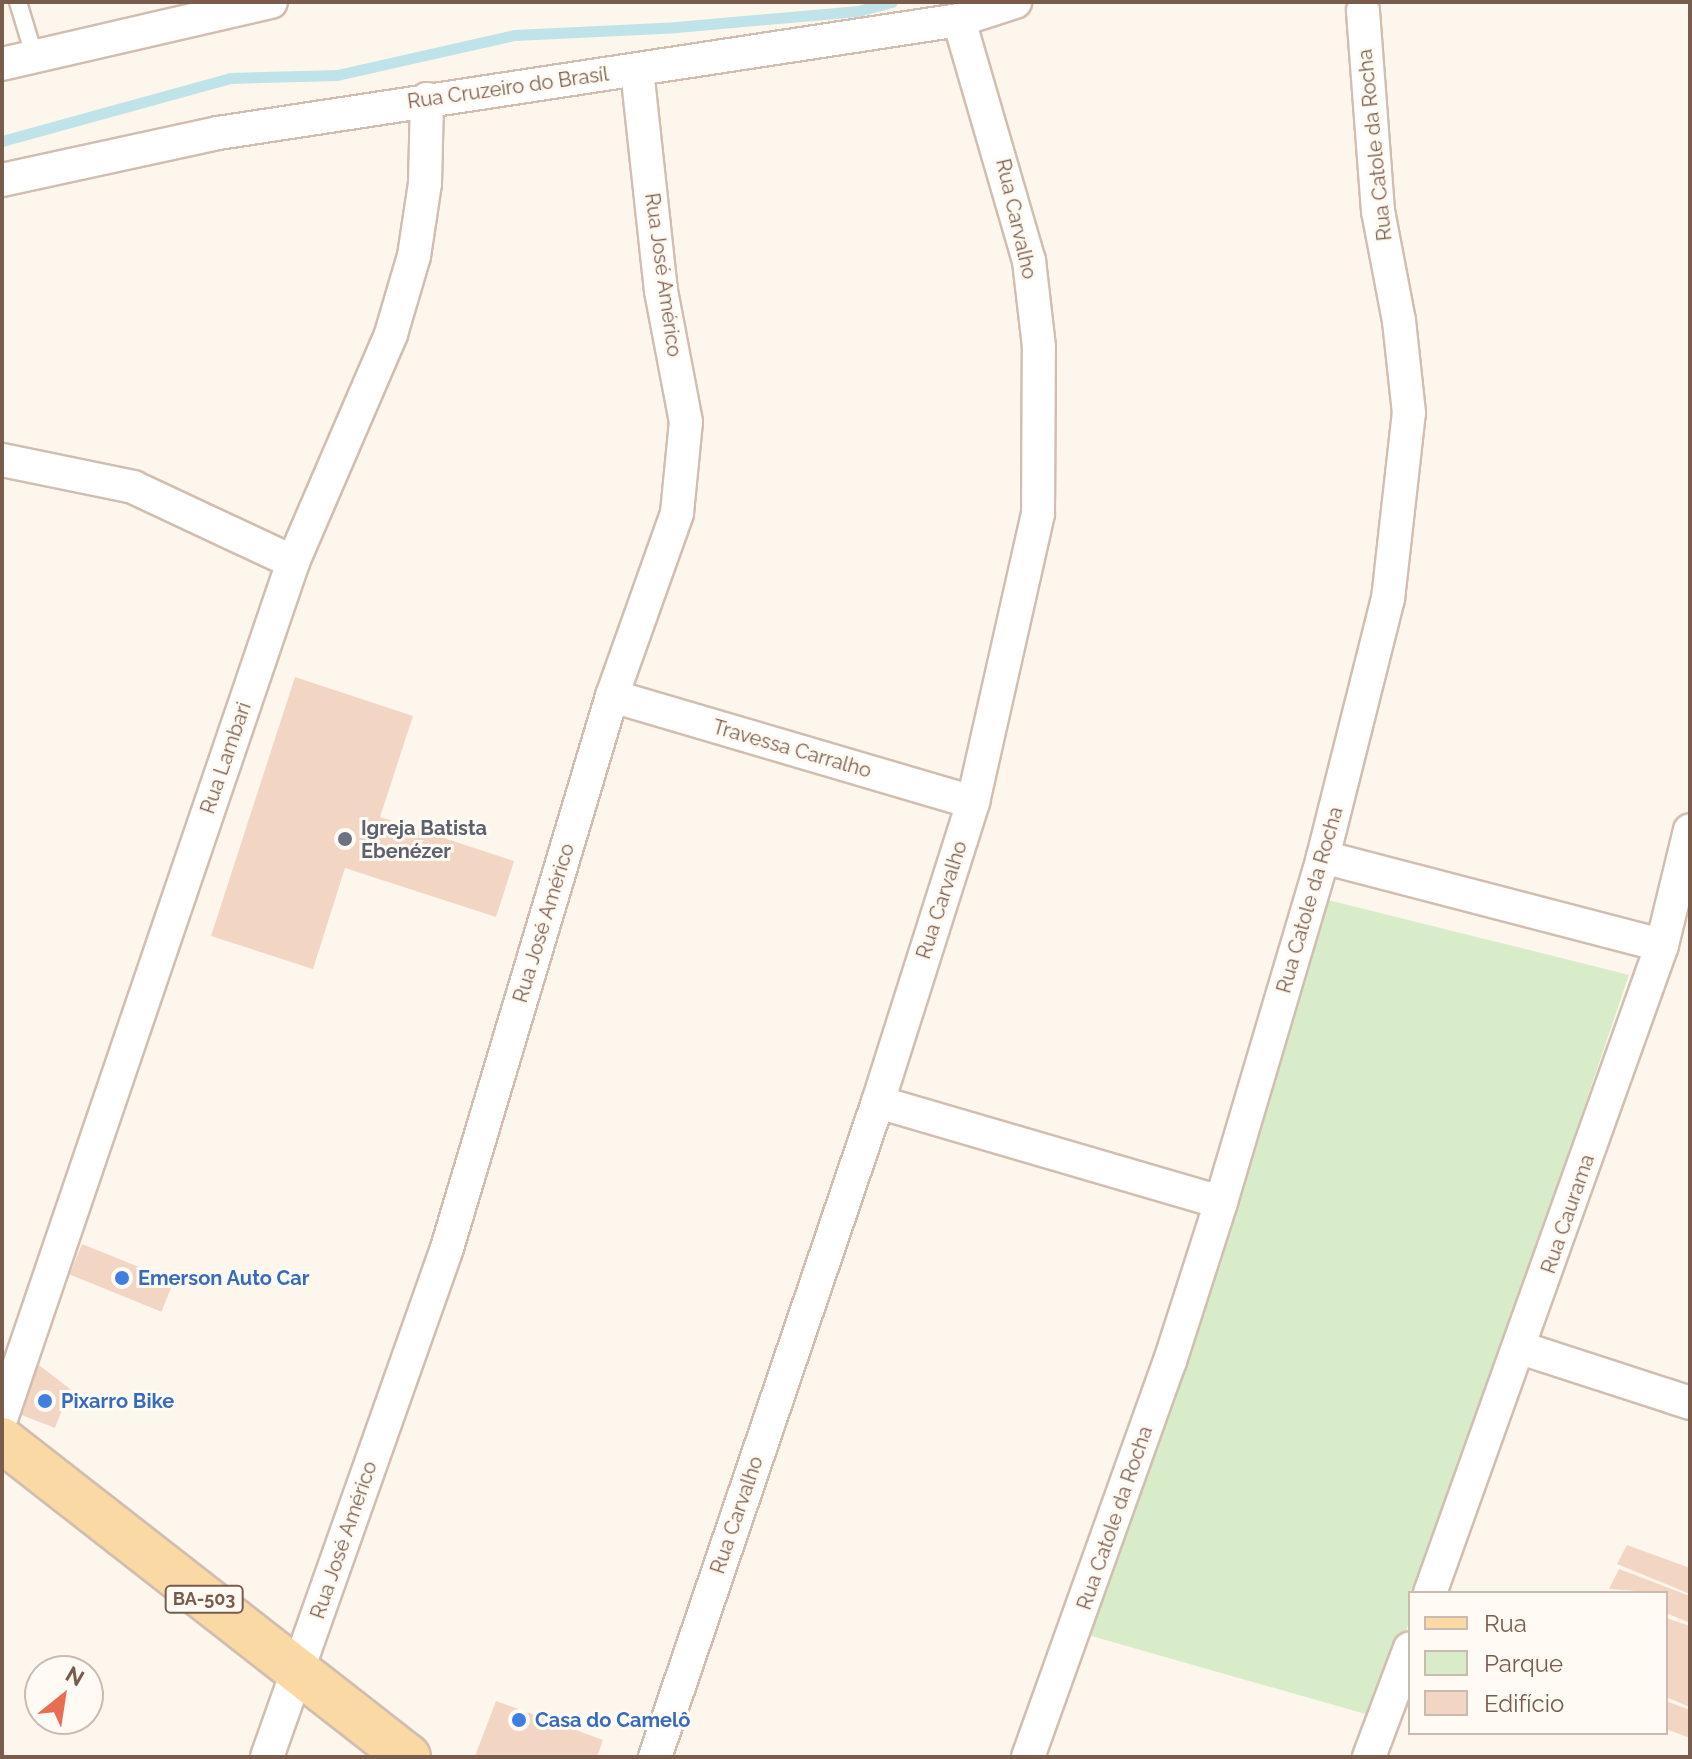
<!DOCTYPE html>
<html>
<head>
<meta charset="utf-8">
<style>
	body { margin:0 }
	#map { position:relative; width:1692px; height:1759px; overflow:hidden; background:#fdf6ec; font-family:Raleway,sans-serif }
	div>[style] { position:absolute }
	.green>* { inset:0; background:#d8ecc9 }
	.stream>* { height:11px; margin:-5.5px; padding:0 5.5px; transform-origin:5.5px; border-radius:5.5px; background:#bfe3e8 }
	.building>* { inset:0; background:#f3d5c3; transform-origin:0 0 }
	.roads { filter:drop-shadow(2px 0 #d1beb0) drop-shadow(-2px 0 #d1beb0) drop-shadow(0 2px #d1beb0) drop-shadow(0 -2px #d1beb0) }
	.lane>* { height:16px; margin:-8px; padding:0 8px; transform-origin:8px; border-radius:8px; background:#fff }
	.street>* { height:32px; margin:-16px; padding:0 16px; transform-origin:16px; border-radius:16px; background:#fff }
	.primary>* { height:44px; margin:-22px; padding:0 22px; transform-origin:22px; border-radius:22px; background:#fbd9a5 }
	.dots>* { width:22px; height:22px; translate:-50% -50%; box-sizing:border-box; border:4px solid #fffaf3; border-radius:50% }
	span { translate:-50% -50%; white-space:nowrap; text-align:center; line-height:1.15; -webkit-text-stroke:6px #fffaf3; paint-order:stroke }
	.shield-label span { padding:2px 6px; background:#fffaf3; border:2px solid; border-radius:6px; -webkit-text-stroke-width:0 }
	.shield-label { font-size:18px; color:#7a5c4d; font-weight:700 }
	.street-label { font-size:20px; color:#7a5c4d }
	.worship-label { font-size:20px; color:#5b616d; font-weight:700 }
	.left { translate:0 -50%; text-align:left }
	.shop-label { font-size:20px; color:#366cbe; font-weight:700 }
	.frame { position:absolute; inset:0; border:4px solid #7a5c4d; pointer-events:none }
	.legend { position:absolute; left:1408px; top:1591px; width:260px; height:144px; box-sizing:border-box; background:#fffaf3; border:2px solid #cabbb1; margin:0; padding:10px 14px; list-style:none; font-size:24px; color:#7a5c4d }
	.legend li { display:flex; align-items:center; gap:16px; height:40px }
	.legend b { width:40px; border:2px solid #cabbb1 }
	.north { position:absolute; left:24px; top:1655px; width:80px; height:80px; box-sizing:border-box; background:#fffaf3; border:2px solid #cabbb1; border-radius:50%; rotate:30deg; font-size:22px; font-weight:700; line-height:32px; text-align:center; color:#7a5c4d }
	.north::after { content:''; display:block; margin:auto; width:28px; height:36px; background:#e76f51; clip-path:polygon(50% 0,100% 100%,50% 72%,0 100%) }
</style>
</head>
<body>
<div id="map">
	<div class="green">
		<i style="clip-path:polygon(1312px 896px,1629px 975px,1419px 1593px,1410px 1593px,1410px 1619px,1376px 1717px,1088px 1635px)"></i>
	</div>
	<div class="stream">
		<i style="left:2px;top:141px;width:237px;rotate:-15.4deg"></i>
		<i style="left:230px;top:78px;width:107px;rotate:-1.6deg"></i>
		<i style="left:337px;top:75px;width:182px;rotate:-12.7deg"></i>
		<i style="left:515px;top:35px;width:161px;rotate:-2.8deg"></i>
		<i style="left:676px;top:27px;width:183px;rotate:-5deg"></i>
		<i style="left:858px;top:11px;width:35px;rotate:-15deg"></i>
	</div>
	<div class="building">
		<i style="clip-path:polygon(295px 677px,413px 716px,380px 817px,514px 861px,496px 917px,345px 868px,313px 969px,211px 936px)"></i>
		<i style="left:82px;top:1244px;width:99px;height:33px;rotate:22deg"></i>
		<i style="clip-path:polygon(39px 1365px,70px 1389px,55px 1428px,19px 1414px)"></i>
		<i style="clip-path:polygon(1627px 1545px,1690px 1568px,1690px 1594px,1617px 1564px)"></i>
		<i style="clip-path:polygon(1619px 1569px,1690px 1596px,1690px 1623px,1666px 1613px,1666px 1593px,1609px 1589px)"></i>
		<i style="clip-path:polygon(1666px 1618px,1690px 1626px,1690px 1707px,1666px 1697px)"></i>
		<i style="clip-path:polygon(496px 1701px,603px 1740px,597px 1757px,475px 1756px)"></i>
		<i style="clip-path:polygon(1666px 1701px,1690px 1710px,1690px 1738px,1666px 1729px)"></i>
	</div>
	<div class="roads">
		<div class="lane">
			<i style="left:18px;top:2px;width:59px;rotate:73.1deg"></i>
		</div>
		<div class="street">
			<i style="left:2px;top:64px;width:276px;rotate:-13deg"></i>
			<i style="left:2px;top:180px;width:221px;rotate:-12.3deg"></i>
			<i style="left:218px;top:133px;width:750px;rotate:-8.67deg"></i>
			<i style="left:959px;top:20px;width:59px;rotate:-17.8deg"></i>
			<i style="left:2px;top:460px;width:134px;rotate:11.6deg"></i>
			<i style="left:133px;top:487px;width:177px;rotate:25.1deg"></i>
			<i style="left:612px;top:696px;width:376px;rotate:16.4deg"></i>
			<i style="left:1323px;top:857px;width:350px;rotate:14.6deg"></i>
			<i style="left:878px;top:1102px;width:357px;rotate:16.3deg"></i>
			<i style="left:1521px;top:1348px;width:178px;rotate:18deg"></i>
			<i style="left:2px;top:1416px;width:902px;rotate:-71.18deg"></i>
			<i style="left:293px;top:562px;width:248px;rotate:-66.7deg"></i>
			<i style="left:391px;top:334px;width:81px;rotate:-73.6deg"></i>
			<i style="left:414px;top:256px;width:74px;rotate:-81.4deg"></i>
			<i style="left:425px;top:183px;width:84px;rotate:-88.6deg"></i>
			<i style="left:1430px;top:1593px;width:688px;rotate:-70.3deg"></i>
			<i style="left:1662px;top:945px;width:118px;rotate:-76.3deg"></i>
			<i style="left:267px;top:1757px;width:540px;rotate:-70.52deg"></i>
			<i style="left:447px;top:1248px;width:576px;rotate:-73.36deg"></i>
			<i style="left:612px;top:696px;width:194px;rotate:-70.4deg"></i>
			<i style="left:677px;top:513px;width:91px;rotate:-84.4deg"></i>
			<i style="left:686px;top:422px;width:133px;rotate:-100.8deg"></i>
			<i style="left:661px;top:291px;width:223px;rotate:-96.2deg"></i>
			<i style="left:655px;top:1757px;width:692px;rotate:-71.2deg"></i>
			<i style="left:878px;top:1102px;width:315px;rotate:-72.4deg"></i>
			<i style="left:973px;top:802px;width:295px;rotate:-77.3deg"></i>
			<i style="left:1038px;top:514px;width:167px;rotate:-89.7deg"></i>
			<i style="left:1039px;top:347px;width:87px;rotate:-96.6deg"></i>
			<i style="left:1029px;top:261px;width:251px;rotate:-106.2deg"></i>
			<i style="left:1028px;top:1757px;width:421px;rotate:-70.3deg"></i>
			<i style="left:1170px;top:1361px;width:167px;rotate:-72.2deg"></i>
			<i style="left:1221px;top:1202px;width:360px;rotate:-73.5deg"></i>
			<i style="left:1323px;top:857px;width:266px;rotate:-75.9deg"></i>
			<i style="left:1388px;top:599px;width:187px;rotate:-83.6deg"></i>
			<i style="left:1409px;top:413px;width:93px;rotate:-96.2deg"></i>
			<i style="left:1399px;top:321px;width:112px;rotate:-100.8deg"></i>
			<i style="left:1378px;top:211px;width:201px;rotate:-94.3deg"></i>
			<i style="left:1369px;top:1757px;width:116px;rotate:-69.4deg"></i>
		</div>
		<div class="primary">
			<i style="left:2px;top:1440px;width:515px;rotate:37.98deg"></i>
		</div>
	</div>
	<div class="dots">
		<i style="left:345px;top:839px;background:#6b7280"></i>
		<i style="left:122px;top:1278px;background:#3f7fe0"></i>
		<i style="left:45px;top:1401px;background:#3f7fe0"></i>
		<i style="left:519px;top:1720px;background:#3f7fe0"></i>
	</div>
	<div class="shield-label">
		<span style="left:204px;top:1599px">BA-503</span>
	</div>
	<div class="street-label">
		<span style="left:508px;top:88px;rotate:-8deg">Rua Cruzeiro do Brasíl</span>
		<span style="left:1375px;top:145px;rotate:-96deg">Rua Catole da Rocha</span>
		<span style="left:1016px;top:219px;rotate:77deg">Rua Carvalho</span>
		<span style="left:663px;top:275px;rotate:82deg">Rua José Américo</span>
		<span style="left:792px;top:749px;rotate:16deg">Travessa Carralho</span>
		<span style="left:226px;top:758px;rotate:-71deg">Rua Lambari</span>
		<span style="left:942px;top:900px;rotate:-72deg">Rua Carvalho</span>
		<span style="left:1310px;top:900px;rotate:-74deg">Rua Catole da Rocha</span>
		<span style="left:544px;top:923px;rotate:-73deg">Rua José Américo</span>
		<span style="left:1568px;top:1214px;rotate:-71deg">Rua Caurama</span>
		<span style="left:737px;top:1515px;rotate:-71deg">Rua Carvalho</span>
		<span style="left:1115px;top:1518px;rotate:-71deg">Rua Catole da Rocha</span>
		<span style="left:344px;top:1540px;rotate:-71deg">Rua José Américo</span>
	</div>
	<div class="worship-label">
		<span class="left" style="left:361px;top:840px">Igreja Batista<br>Ebenézer</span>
	</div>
	<div class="shop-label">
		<span class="left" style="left:138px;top:1278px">Emerson Auto Car</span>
		<span class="left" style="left:61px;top:1401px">Pixarro Bike</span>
		<span class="left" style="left:535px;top:1720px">Casa do Camelô</span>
	</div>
	<div class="frame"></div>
	<ul class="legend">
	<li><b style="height:10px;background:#fbd9a5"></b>Rua</li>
	<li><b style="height:22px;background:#d8ecc9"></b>Parque</li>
	<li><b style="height:22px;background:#f3d5c3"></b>Edifício</li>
	</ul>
	<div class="north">N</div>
</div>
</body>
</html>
